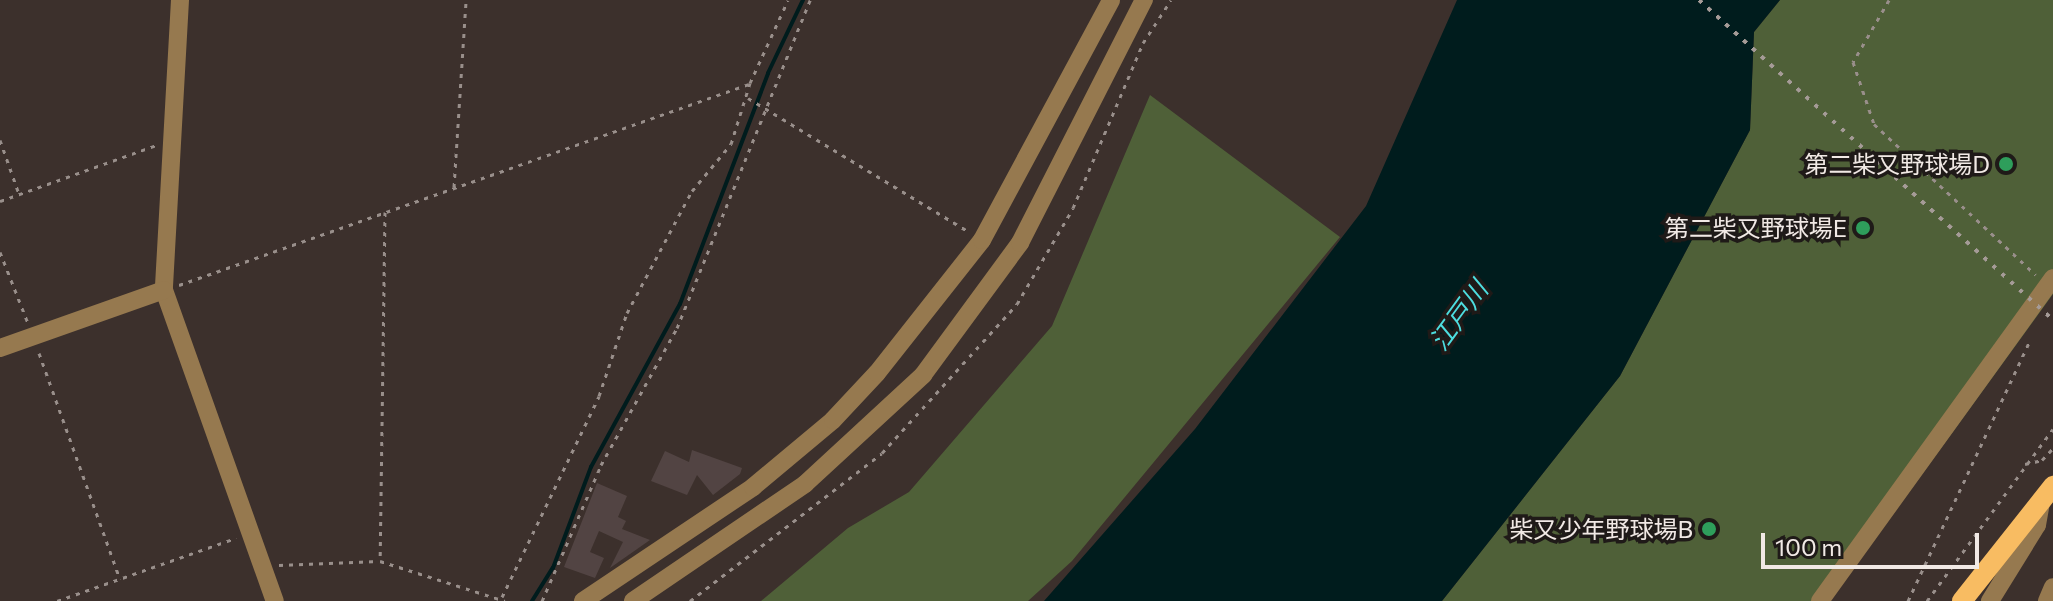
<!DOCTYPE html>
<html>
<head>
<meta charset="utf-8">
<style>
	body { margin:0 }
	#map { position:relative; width:2053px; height:601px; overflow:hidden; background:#3c302c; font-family:Commissioner,"Noto Sans JP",sans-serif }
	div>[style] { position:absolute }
	.green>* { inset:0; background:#4f6038 }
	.water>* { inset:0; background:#001c1d }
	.stream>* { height:4px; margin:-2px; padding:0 2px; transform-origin:2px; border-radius:2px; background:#001c1d }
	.building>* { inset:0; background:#524443 }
	.path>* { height:3px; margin-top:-1.5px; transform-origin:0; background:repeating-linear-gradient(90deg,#998f8b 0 4px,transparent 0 10px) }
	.minor>* { height:18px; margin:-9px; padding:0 9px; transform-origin:9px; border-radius:9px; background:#96794f }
	.major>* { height:20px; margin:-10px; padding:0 10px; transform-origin:10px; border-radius:10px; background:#f8bc62 }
	.rail>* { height:4px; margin-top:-2px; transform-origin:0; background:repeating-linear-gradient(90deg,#a59b97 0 4px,transparent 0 12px) }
	.dots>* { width:22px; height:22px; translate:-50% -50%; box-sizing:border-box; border:4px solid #1f1a18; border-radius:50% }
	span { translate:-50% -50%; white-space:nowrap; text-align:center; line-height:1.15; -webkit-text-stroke:7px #1f1a18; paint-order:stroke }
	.poi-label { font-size:24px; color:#f1e9e5 }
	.right { translate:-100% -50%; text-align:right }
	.water-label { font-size:26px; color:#4ddddf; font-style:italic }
	.scale { position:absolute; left:1761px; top:533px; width:218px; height:36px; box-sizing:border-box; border:4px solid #f1e9e5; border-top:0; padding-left:10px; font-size:24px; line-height:28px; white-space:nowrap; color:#f1e9e5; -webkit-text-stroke:6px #1f1a18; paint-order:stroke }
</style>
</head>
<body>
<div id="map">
	<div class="green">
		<i style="clip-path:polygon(1780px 0,2053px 0,2053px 294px,1830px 601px,1442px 601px,1620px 376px,1750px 130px,1754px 32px)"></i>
		<i style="clip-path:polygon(1150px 95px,1340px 237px,1072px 561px,1028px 601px,761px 601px,848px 528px,909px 492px,1052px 326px)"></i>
	</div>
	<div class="water">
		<i style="clip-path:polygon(1457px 0,1780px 0,1754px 32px,1750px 130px,1620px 376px,1442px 601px,1044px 601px,1195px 429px,1366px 206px)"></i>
	</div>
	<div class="stream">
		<i style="left:532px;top:601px;width:39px;rotate:-58deg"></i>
		<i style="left:553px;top:568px;width:108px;rotate:-69.4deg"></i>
		<i style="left:591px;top:467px;width:186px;rotate:-61.4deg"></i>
		<i style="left:680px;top:304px;width:247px;rotate:-69.1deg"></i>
		<i style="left:768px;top:73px;width:81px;rotate:-64.4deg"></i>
	</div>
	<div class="building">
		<i style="clip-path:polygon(692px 450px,742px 468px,740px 474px,713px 495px,697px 475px,687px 495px,651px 481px,665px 451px,689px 462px)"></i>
		<i style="clip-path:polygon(597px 483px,627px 496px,618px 517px,626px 521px,622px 529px,650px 540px,610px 568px,623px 542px,599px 531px,590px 552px,604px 558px,595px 578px,564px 567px)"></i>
	</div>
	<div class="path">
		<i style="left:1889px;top:0;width:72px;rotate:120.1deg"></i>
		<i style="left:1853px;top:62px;width:65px;rotate:71.3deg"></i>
		<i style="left:1874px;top:124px;width:221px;rotate:43deg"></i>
		<i style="left:748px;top:98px;width:258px;rotate:31.2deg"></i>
		<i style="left:0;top:140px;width:57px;rotate:70.6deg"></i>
		<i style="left:454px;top:187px;width:187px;rotate:-86.3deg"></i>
		<i style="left:0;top:201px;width:166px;rotate:-19.7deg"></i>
		<i style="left:385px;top:212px;width:349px;rotate:90.8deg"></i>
		<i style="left:380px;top:561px;width:131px;rotate:17.7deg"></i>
		<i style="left:0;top:252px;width:76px;rotate:68.5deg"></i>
		<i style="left:179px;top:285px;width:604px;rotate:-19.42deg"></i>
		<i style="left:39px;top:353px;width:240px;rotate:70.3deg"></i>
		<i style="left:2025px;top:464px;width:17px;rotate:-13deg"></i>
		<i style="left:2042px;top:460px;width:16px;rotate:-47deg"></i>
		<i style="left:279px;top:565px;width:100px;rotate:-2.3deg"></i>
		<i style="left:502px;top:597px;width:223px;rotate:-64.2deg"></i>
		<i style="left:599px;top:396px;width:88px;rotate:-71.4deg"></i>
		<i style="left:627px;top:313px;width:138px;rotate:-62deg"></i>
		<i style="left:692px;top:191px;width:61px;rotate:-50.3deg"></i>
		<i style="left:731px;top:144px;width:64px;rotate:-72.7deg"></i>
		<i style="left:750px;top:83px;width:91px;rotate:-65.4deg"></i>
		<i style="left:57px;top:601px;width:190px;rotate:-19.4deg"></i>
		<i style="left:542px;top:601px;width:148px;rotate:-66.5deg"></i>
		<i style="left:601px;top:465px;width:157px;rotate:-61deg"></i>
		<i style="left:677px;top:328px;width:354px;rotate:-67.9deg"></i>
		<i style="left:690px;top:601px;width:242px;rotate:-37.6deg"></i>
		<i style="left:882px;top:453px;width:201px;rotate:-47.8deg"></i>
		<i style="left:1017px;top:304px;width:111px;rotate:-59.7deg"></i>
		<i style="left:1073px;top:208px;width:179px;rotate:-67deg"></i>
		<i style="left:1143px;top:43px;width:51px;rotate:-56.9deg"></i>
		<i style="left:1908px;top:601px;width:288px;rotate:-64.9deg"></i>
		<i style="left:1927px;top:601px;width:213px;rotate:-53.8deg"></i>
	</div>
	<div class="minor">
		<i style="left:180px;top:0;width:290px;rotate:93.2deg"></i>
		<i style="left:164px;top:290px;width:330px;rotate:70.4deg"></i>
		<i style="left:0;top:348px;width:174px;rotate:-19.5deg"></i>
		<i style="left:583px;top:601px;width:205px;rotate:-33.8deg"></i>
		<i style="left:753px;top:487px;width:104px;rotate:-39.9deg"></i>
		<i style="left:833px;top:420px;width:64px;rotate:-46.9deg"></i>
		<i style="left:877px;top:373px;width:169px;rotate:-51.7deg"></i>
		<i style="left:982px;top:240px;width:272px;rotate:-61.7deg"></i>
		<i style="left:633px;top:601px;width:208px;rotate:-34.2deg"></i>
		<i style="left:805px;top:484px;width:161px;rotate:-42.7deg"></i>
		<i style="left:923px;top:375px;width:164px;rotate:-53.7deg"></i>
		<i style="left:1020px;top:243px;width:273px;rotate:-63deg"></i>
		<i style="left:1820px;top:601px;width:398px;rotate:-54.2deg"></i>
		<i style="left:1990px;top:601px;width:89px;rotate:-58.3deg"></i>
		<i style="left:2037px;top:525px;width:23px;rotate:-80deg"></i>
		<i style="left:2047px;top:601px;width:15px;rotate:-67deg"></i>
	</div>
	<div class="major">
		<i style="left:1962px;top:601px;width:147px;rotate:-51.6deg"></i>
	</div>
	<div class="rail">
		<i style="left:1699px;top:0;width:477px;rotate:42.1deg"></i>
	</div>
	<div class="dots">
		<i style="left:2006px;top:164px;background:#2e9e5b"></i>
		<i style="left:1863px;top:228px;background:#2e9e5b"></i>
		<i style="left:1709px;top:529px;background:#2e9e5b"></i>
	</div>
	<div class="poi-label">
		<span class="right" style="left:1990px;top:164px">第二柴又野球場D</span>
		<span class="right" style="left:1847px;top:228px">第二柴又野球場E</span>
		<span class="right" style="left:1693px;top:529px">柴又少年野球場B</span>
	</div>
	<div class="water-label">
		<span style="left:1458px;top:315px;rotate:-54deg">江戸川</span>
	</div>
	<div class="scale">100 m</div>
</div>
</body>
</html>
